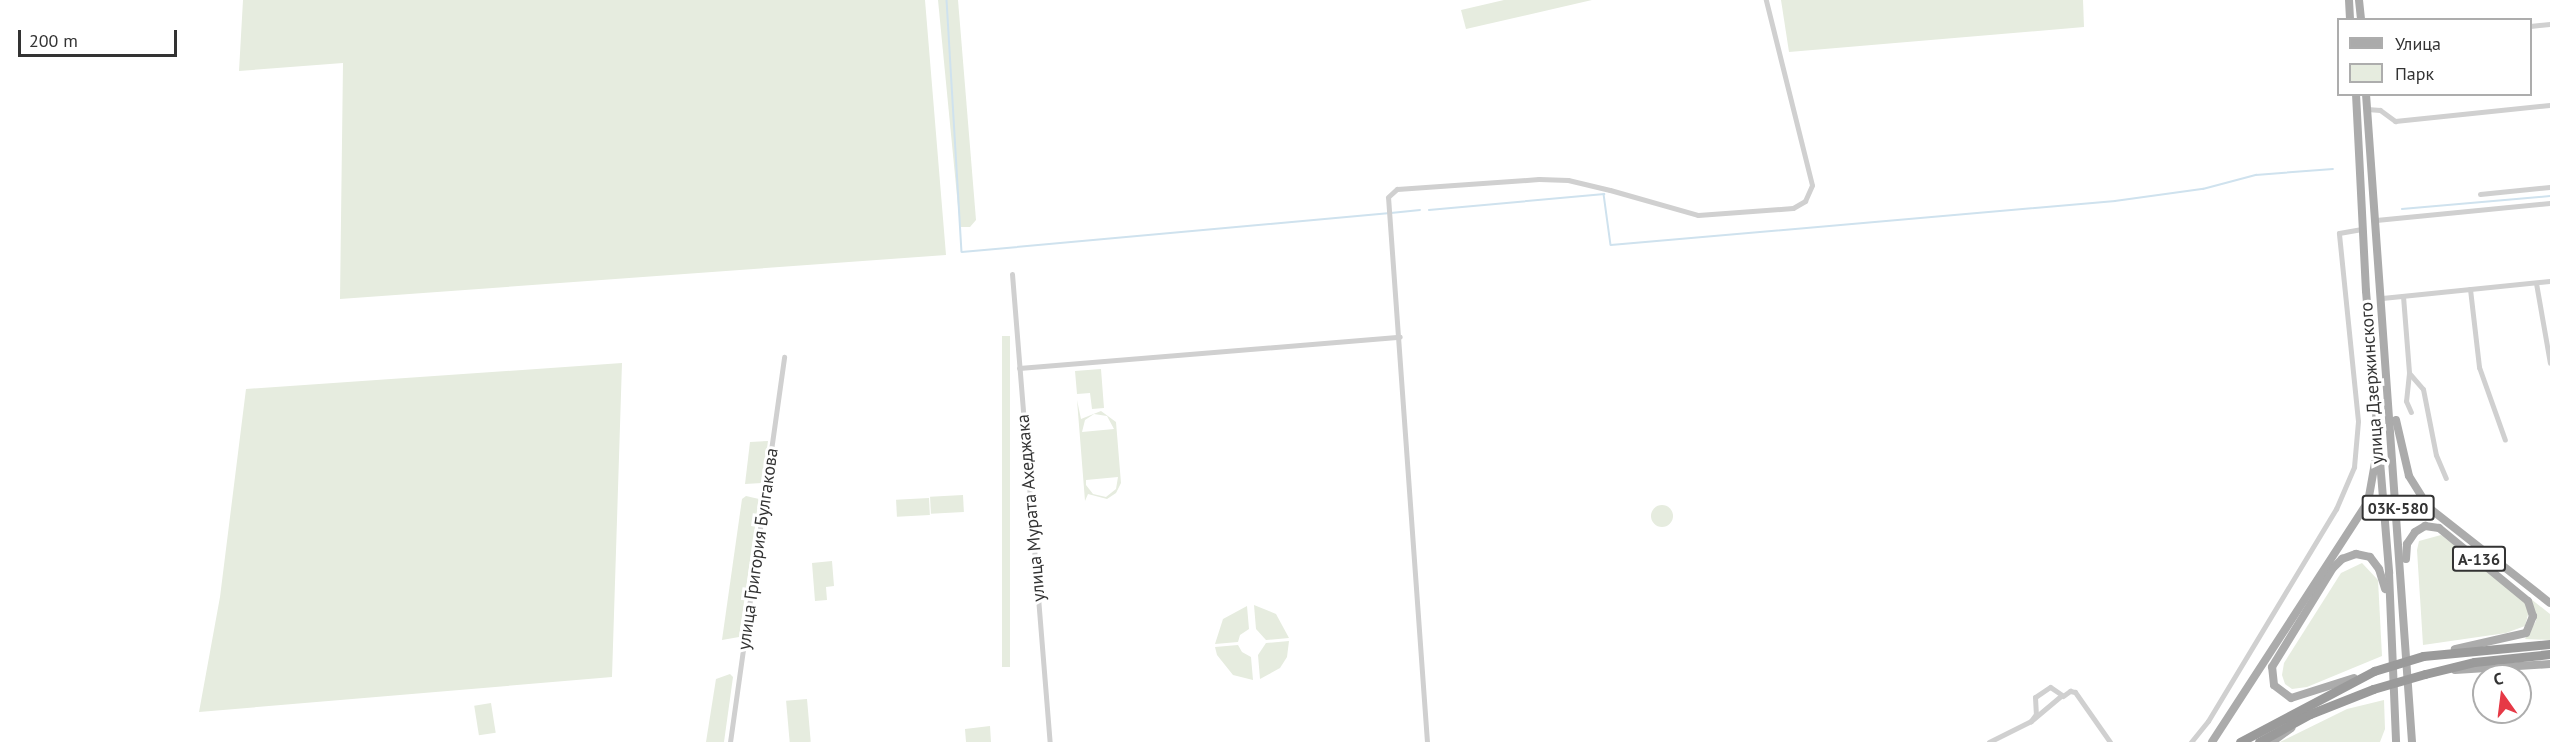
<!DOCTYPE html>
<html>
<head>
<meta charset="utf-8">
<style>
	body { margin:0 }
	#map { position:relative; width:2550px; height:742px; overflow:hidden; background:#fff; font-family:"PT Sans",sans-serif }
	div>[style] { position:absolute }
	.green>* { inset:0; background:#e6ecdf; transform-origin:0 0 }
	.round { border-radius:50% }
	.stream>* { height:1.5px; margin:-0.75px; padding:0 0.75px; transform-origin:0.75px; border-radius:0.75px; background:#cfe2ee }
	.street>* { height:5px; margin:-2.5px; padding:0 2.5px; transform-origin:2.5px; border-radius:2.5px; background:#d0d0d0 }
	.primary>* { height:8px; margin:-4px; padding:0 4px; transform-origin:4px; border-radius:4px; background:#ababab }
	.highway>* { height:9px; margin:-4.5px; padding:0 4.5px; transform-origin:4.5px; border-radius:4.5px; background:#9a9a9a }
	.highway-bridge>* { height:9px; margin:-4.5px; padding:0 4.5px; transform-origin:4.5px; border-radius:4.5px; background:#9a9a9a }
	span { translate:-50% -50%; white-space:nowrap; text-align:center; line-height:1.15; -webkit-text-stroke:6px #fff; paint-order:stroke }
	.shield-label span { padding:2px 4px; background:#fff; border:2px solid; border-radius:4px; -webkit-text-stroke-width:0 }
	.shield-label { font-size:16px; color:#333; font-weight:700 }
	.street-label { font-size:18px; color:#333 }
	.legend { position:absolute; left:2337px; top:18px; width:195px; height:78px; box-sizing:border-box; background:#fff; border:2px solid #adadad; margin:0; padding:8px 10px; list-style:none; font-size:18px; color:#333 }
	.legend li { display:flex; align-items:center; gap:12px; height:30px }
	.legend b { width:30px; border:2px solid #adadad }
	.north { position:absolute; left:2472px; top:664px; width:60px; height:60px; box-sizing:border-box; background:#fff; border:2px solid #adadad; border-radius:50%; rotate:346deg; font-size:16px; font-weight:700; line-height:24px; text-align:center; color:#333 }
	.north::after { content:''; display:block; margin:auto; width:21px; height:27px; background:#e63946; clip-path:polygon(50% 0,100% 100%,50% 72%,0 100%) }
	.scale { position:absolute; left:18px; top:30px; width:159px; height:27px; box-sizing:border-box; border:3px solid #333; border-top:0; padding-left:8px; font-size:18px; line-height:21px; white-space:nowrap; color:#333; -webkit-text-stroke:4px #fff; paint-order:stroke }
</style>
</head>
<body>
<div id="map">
	<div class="green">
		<i style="clip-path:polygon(243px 0,925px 0,946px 255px,340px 299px,343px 63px,239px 71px)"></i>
		<i style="clip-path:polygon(938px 0,958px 0,976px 220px,970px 227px,960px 227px)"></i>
		<i style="clip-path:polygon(1504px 0,1592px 0,1466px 29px,1461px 10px)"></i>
		<i style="clip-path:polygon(1781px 0,2083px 0,2084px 27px,1789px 52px)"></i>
		<i style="left:1002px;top:336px;width:8px;height:331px"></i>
		<i style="clip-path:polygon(622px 363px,612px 677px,199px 712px,220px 597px,246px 389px)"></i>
		<i style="clip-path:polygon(1101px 369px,1104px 408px,1092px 409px,1090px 393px,1077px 394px,1075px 371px)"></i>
		<i style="clip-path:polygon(evenodd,1077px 400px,1081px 419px,1101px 411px,1116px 422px,1121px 483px,1116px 493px,1107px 499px,1088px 494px,1085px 501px,1077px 400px,1094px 414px,1107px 416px,1114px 429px,1082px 432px,1085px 420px,1094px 414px,1077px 400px,1118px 477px,1116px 489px,1106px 497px,1093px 494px,1086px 485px,1086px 480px,1118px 477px)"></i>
		<i style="clip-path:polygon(768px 441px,762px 483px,745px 484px,750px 442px)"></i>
		<i style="left:963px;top:495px;width:17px;height:33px;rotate:87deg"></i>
		<i style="clip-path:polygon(746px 496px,759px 499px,739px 637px,722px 640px,742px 499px)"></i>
		<i style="left:929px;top:498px;width:17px;height:33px;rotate:87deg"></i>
		<i class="round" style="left:1651px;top:505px;width:22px;height:22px"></i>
		<i style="clip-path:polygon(2441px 535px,2523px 598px,2529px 611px,2525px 626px,2506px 633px,2423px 645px,2417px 550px,2419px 541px)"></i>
		<i style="clip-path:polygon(832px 561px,834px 586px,826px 587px,827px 600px,815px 601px,812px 563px)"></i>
		<i style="clip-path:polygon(2362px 563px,2378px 580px,2382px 656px,2307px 687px,2292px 689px,2285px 684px,2282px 675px,2284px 663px,2341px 573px)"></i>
		<i style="clip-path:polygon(2531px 599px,2550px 614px,2550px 640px,2525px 639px,2536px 621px)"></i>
		<i style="clip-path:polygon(1254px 605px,1276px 614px,1289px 638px,1266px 640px,1256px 629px)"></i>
		<i style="clip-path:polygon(1247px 606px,1249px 629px,1240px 635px,1238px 642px,1215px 644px,1223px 619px)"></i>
		<i style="clip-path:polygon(1289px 641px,1287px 657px,1280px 668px,1260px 679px,1258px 655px,1266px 643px)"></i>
		<i style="clip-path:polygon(1238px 645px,1242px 652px,1251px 657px,1253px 680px,1233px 675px,1217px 655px,1215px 647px)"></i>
		<i style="clip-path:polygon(730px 674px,733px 677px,724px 742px,706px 742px,716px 679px)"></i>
		<i style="left:807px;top:699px;width:43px;height:21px;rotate:85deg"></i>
		<i style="clip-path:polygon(2384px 700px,2385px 729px,2380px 742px,2280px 742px,2347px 709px)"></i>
		<i style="left:491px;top:703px;width:30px;height:17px;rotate:81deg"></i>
		<i style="clip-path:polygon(990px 726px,991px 742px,966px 742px,965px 729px)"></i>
	</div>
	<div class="stream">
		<i style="left:947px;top:0;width:252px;rotate:86.6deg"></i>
		<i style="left:962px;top:252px;width:427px;rotate:-5.2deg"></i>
		<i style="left:2402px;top:209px;width:149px;rotate:-5deg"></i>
		<i style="left:1429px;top:210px;width:176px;rotate:-5.2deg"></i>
		<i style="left:1604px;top:194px;width:51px;rotate:82.2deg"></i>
		<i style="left:1611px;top:245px;width:506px;rotate:-4.99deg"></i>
		<i style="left:2115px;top:201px;width:89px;rotate:-7.8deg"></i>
		<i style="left:2203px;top:189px;width:55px;rotate:-14.8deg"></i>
		<i style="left:2256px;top:175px;width:77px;rotate:-4.5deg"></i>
		<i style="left:1391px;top:213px;width:29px;rotate:-6deg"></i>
	</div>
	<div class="street">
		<i style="left:2530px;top:26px;width:20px;rotate:-6deg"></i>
		<i style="left:2367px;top:109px;width:13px;rotate:4deg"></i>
		<i style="left:2380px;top:110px;width:19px;rotate:36deg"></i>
		<i style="left:2395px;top:121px;width:156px;rotate:-5.9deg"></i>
		<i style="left:2480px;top:194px;width:70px;rotate:-5.7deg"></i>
		<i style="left:2376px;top:220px;width:175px;rotate:-5.6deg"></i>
		<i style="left:1012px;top:274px;width:470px;rotate:85.4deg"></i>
		<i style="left:2536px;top:283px;width:81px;rotate:80.1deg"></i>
		<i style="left:2470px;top:289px;width:79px;rotate:83.4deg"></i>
		<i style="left:2479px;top:367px;width:77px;rotate:70.4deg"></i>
		<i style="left:2403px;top:296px;width:77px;rotate:85.5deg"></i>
		<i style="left:2409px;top:373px;width:28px;rotate:96deg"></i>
		<i style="left:2406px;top:401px;width:12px;rotate:66deg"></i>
		<i style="left:2382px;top:298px;width:169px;rotate:-5.8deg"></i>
		<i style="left:1019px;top:368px;width:382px;rotate:-4.7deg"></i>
		<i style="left:2409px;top:373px;width:21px;rotate:49deg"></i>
		<i style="left:2423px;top:389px;width:67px;rotate:78.9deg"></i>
		<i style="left:2436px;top:455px;width:25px;rotate:67deg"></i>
		<i style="left:2063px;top:696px;width:9px;rotate:-36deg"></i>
		<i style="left:2070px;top:691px;width:5px;rotate:11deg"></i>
		<i style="left:2075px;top:692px;width:61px;rotate:55deg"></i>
		<i style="left:730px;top:742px;width:389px;rotate:-82deg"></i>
		<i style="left:1427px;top:742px;width:546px;rotate:-94.09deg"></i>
		<i style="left:1388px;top:197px;width:12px;rotate:-42deg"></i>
		<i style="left:1397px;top:189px;width:142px;rotate:-4deg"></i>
		<i style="left:1539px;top:179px;width:29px;rotate:2deg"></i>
		<i style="left:1568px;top:180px;width:43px;rotate:13.4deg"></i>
		<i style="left:1610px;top:190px;width:91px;rotate:15.9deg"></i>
		<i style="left:1698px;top:215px;width:95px;rotate:-4.2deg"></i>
		<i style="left:1793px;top:208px;width:14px;rotate:-30deg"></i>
		<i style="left:1805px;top:201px;width:17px;rotate:-66deg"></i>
		<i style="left:1812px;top:185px;width:191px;rotate:-104deg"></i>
		<i style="left:1989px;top:742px;width:47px;rotate:-26.6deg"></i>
		<i style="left:2031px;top:721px;width:40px;rotate:-40deg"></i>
		<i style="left:2062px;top:695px;width:14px;rotate:-146deg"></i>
		<i style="left:2050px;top:687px;width:18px;rotate:146deg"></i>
		<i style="left:2035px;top:697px;width:17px;rotate:87deg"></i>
		<i style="left:2036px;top:714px;width:9px;rotate:126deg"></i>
		<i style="left:2191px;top:742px;width:27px;rotate:-51deg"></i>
		<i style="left:2208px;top:721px;width:248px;rotate:-58.9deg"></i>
		<i style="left:2336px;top:509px;width:46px;rotate:-66.8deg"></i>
		<i style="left:2354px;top:467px;width:46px;rotate:-85deg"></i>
		<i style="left:2358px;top:421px;width:189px;rotate:-95.8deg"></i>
		<i style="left:2339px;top:233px;width:23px;rotate:-10deg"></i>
	</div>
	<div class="primary">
		<i style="left:2349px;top:0;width:20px;rotate:87deg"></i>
		<i style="left:2359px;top:0;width:20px;rotate:84deg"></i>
		<i style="left:2356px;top:94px;width:197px;rotate:87.1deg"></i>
		<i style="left:2366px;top:291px;width:283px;rotate:85.3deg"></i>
		<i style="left:2389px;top:573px;width:169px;rotate:87.6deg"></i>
		<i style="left:2366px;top:94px;width:650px;rotate:85.94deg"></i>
		<i style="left:2396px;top:420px;width:57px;rotate:76.9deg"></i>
		<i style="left:2409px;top:476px;width:36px;rotate:58deg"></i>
		<i style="left:2428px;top:507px;width:155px;rotate:38.2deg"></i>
		<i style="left:2406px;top:559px;width:15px;rotate:-86deg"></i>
		<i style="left:2407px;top:544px;width:14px;rotate:-56deg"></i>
		<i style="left:2415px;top:532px;width:12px;rotate:-31deg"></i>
		<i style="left:2425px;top:526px;width:14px;rotate:8deg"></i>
		<i style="left:2439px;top:528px;width:115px;rotate:39.4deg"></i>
		<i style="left:2528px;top:601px;width:16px;rotate:72deg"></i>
		<i style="left:2533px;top:616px;width:18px;rotate:112deg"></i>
		<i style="left:2526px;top:633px;width:73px;rotate:167.3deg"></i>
		<i style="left:2455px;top:670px;width:95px;rotate:-3.6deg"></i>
		<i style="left:2354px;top:678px;width:66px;rotate:162.4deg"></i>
		<i style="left:2291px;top:698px;width:21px;rotate:-143deg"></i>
		<i style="left:2274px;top:685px;width:18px;rotate:-96deg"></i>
		<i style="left:2272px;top:667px;width:116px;rotate:-58.4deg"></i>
		<i style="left:2333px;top:568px;width:13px;rotate:-45deg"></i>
		<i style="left:2342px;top:559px;width:15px;rotate:-20deg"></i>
		<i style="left:2356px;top:554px;width:14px;rotate:12deg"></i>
		<i style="left:2370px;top:557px;width:15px;rotate:53deg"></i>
		<i style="left:2379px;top:569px;width:21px;rotate:73deg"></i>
		<i style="left:2212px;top:742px;width:286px;rotate:-57deg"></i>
		<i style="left:2368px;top:502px;width:46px;rotate:-79.9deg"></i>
		<i style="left:2272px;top:742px;width:24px;rotate:-36deg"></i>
	</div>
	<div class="highway">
		<i style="left:2423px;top:656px;width:128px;rotate:-5.4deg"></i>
		<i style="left:2425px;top:674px;width:50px;rotate:-13.8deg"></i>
		<i style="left:2474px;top:662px;width:76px;rotate:-6deg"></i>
		<i style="left:2240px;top:742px;width:152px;rotate:-27.9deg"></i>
		<i style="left:2259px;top:742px;width:58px;rotate:-28.8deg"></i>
		<i style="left:2310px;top:714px;width:68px;rotate:-21.6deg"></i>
	</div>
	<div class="highway-bridge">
		<i style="left:2374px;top:671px;width:51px;rotate:-17deg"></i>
		<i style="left:2373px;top:689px;width:54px;rotate:-16.1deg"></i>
	</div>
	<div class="shield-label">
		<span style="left:2398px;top:508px">03К-580</span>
		<span style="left:2479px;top:559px">А-136</span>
	</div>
	<div class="street-label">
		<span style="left:2372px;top:383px;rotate:-94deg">улица Дзержинского</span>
		<span style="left:1031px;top:508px;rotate:-95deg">улица Мурата Ахеджака</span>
		<span style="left:758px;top:549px;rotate:-82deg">улица Григория Булгакова</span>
	</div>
	<ul class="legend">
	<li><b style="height:8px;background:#ababab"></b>Улица</li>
	<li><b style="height:16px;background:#e6ecdf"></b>Парк</li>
	</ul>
	<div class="north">С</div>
	<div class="scale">200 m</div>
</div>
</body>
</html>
